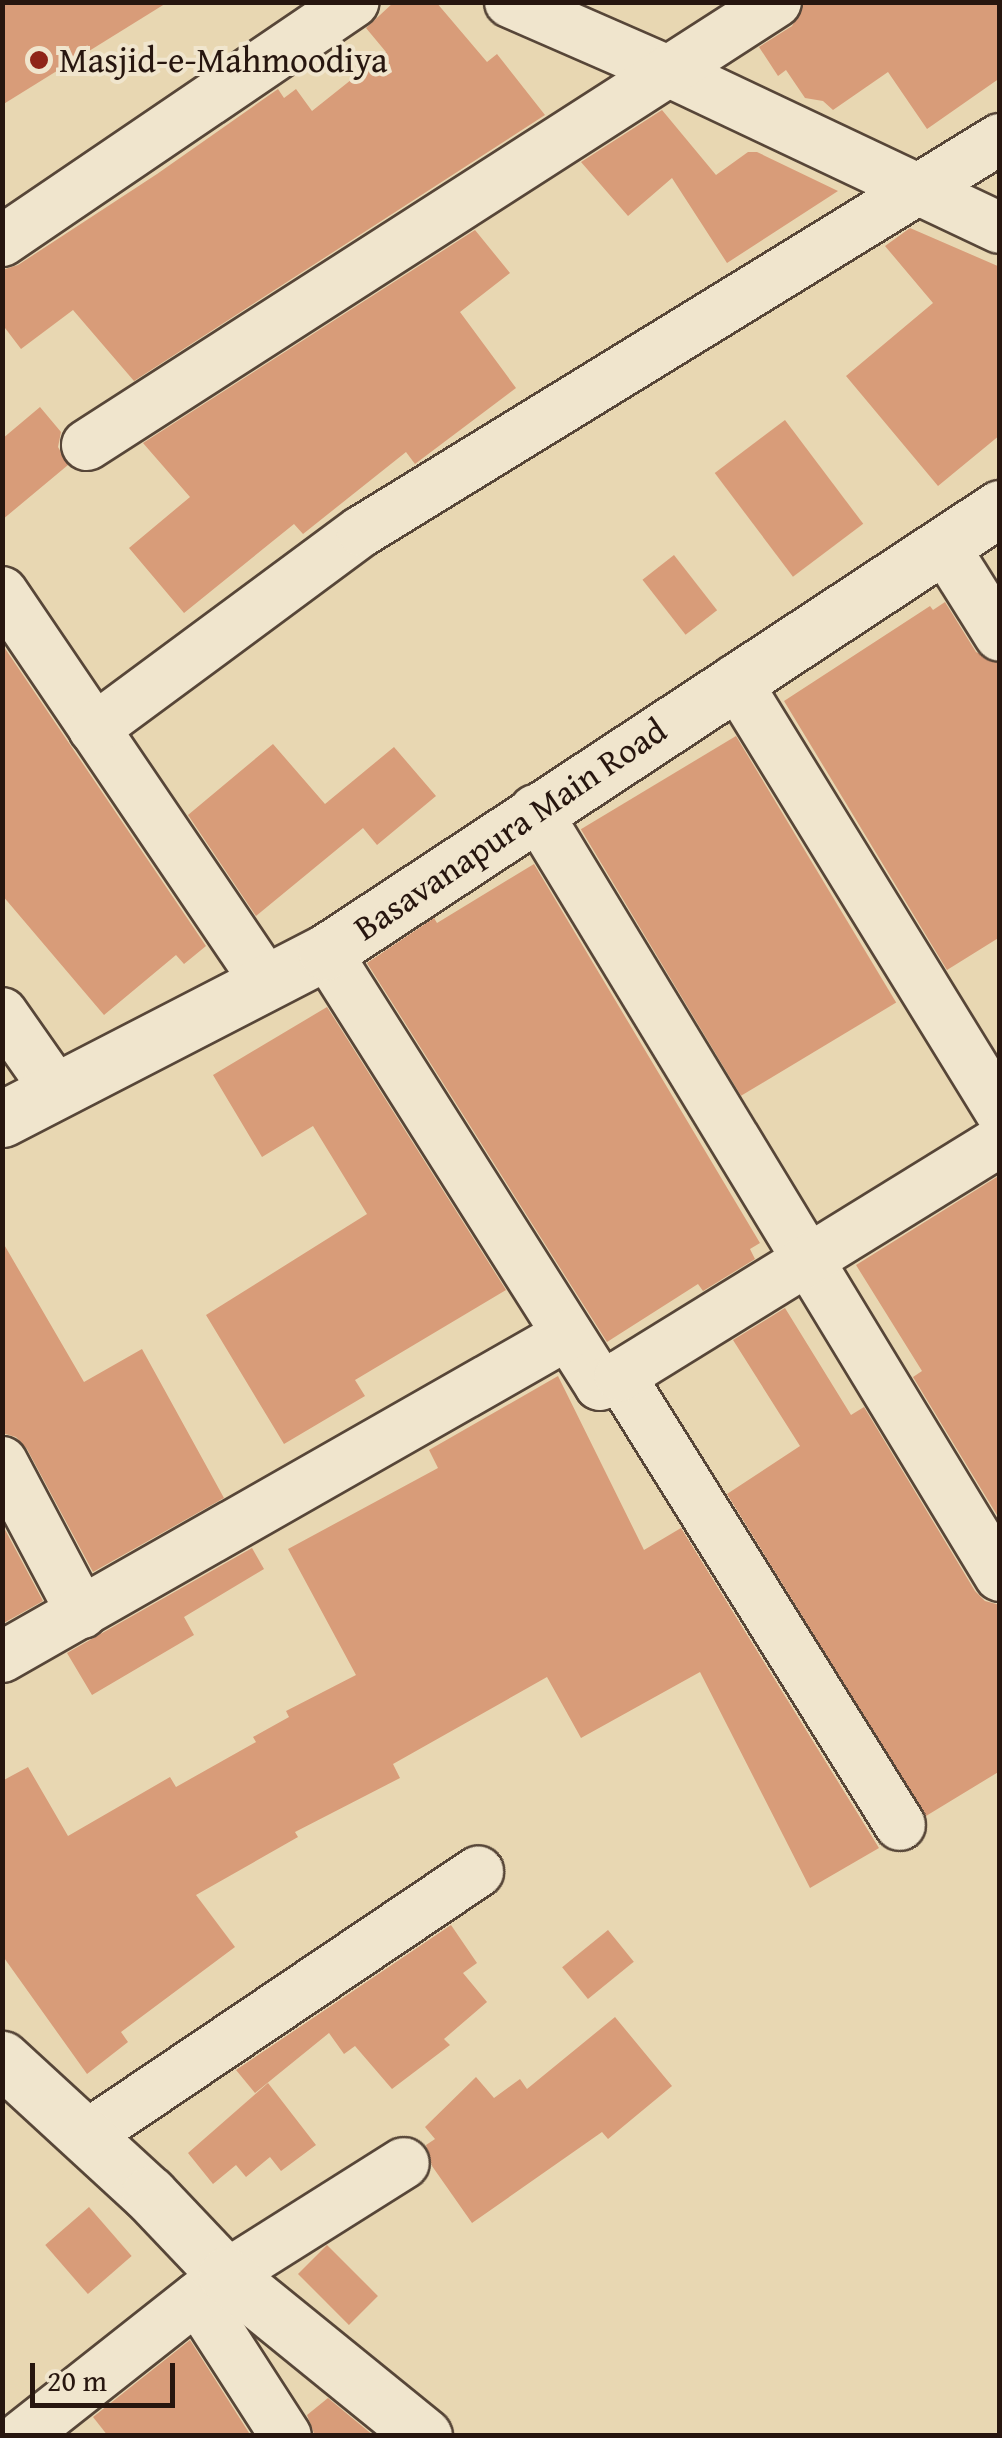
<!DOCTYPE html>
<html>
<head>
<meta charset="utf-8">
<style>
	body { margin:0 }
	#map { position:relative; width:1002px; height:2438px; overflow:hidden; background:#e8d7b2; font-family:"Gentium Book Plus",serif }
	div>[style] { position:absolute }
	.building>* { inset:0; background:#d89c79; transform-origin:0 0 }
	.roads { filter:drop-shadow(2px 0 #574638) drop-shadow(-2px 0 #574638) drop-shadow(0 2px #574638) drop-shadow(0 -2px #574638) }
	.minor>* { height:50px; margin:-25px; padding:0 25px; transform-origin:25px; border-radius:25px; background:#f0e5cd }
	.tertiary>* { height:55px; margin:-27.5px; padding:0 27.5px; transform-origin:27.5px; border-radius:27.5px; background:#f0e5cd }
	.secondary>* { height:55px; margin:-27.5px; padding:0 27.5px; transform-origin:27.5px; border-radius:27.5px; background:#f0e5cd }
	.dots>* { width:28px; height:28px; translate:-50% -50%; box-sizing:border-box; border:5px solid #f0e5cd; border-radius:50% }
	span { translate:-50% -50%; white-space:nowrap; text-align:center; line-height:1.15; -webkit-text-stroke:8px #f0e5cd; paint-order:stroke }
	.poi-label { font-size:35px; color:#27160f }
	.left { translate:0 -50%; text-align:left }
	.street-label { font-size:35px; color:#27160f }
	.frame { position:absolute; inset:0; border:5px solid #27160f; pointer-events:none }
	.scale { position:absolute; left:30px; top:2363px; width:145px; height:45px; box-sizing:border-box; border:5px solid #27160f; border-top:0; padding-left:12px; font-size:30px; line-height:35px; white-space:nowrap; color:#27160f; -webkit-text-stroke:8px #f0e5cd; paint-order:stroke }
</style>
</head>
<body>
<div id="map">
	<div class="building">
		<i style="clip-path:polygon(2px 2px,168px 2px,2px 105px)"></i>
		<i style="clip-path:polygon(394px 2px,436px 2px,487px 62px,497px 54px,545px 115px,134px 381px,73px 310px,21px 349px,2px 324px,2px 270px,18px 265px,157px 174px,278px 89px,284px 98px,296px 89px,312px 111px,386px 52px,366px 28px)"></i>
		<i style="clip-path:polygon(804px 2px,1000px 2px,1000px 78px,927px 129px,888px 72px,833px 110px,823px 101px,805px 98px,786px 70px,778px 76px,759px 47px,792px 26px)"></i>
		<i style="clip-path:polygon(662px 110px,716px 175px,748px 152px,757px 152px,838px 191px,727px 263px,672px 178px,628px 216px,581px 162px)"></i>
		<i style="clip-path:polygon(910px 228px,1000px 267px,1000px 435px,938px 486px,846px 376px,933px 303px,885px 246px)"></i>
		<i style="clip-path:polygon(475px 230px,510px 273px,460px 312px,516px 388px,415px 464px,406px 452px,303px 534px,294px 524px,184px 613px,129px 548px,190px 497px,143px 443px)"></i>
		<i style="clip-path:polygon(40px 407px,61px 432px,58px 447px,68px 465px,2px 520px,2px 439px)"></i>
		<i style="left:785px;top:420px;width:130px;height:88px;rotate:53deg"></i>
		<i style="left:674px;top:555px;width:70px;height:40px;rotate:52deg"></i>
		<i style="clip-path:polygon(945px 602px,976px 652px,1000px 664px,1000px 937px,947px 970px,784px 701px,930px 606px,933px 610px)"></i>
		<i style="clip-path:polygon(2px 644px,206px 946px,184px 964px,176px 955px,104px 1015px,2px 895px)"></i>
		<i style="left:736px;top:736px;width:311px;height:181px;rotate:59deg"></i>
		<i style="clip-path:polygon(273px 744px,325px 804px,394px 747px,436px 796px,377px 845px,363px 828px,256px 916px,188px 815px)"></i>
		<i style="clip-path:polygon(534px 864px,760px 1243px,750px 1249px,755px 1259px,703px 1291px,698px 1284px,607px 1342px,367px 963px,434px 918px,437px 923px)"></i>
		<i style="clip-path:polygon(327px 1007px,506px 1290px,355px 1380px,365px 1396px,284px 1444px,206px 1315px,367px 1214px,313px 1126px,262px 1157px,213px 1075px)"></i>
		<i style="clip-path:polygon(1000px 1175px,1000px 1520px,913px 1377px,922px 1371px,856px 1265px)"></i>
		<i style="clip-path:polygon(2px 1241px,84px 1382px,142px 1349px,224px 1498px,93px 1572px,27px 1449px,16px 1437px,2px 1433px)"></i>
		<i style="clip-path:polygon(785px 1308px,851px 1415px,864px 1407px,975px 1591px,985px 1601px,1000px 1605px,1000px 1771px,926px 1816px,727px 1494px,800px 1446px,733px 1340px)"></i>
		<i style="clip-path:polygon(558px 1376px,644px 1550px,681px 1528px,879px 1848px,810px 1888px,700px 1672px,581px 1738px,547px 1677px,393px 1764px,400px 1778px,295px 1832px,298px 1837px,196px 1895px,235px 1947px,121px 2032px,128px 2042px,87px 2074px,2px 1955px,2px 1781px,28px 1767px,68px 1836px,170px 1777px,176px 1787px,256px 1742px,253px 1737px,289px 1717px,286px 1711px,356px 1675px,288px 1549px,438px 1468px,429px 1450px)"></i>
		<i style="clip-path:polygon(2px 1524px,43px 1601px,2px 1624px)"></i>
		<i style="clip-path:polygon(252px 1548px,264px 1569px,184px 1617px,194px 1635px,92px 1695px,67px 1653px)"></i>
		<i style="clip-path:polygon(451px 1925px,477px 1963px,463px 1973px,487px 2002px,444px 2039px,450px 2045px,392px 2089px,355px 2046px,344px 2054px,329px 2033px,255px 2093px,236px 2070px)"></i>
		<i style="left:608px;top:1930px;width:41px;height:59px;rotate:51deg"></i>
		<i style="clip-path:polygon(615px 2017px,672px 2086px,608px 2139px,602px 2132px,472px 2223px,432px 2166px,426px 2145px,435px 2139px,425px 2127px,476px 2077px,494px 2098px,520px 2079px,527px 2089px)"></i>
		<i style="clip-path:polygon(268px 2083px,316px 2145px,281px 2171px,270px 2157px,246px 2177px,236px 2165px,213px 2184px,188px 2153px)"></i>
		<i style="left:89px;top:2207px;width:65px;height:58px;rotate:49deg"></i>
		<i style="left:327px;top:2245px;width:72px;height:41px;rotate:45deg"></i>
		<i style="clip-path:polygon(190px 2340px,251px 2436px,108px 2436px,93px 2417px)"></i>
		<i style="clip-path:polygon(328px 2398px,374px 2436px,315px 2436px,307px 2415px)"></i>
	</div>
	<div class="roads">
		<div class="minor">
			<i style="left:510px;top:2px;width:172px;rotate:23.6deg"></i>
			<i style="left:668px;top:71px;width:367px;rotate:25.3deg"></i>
			<i style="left:2px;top:241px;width:425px;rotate:-34.2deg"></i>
			<i style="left:87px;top:445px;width:819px;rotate:-32.74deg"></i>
			<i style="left:943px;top:545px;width:107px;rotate:57.9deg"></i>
			<i style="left:2px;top:592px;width:473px;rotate:55.9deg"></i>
			<i style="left:735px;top:680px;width:506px;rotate:58.41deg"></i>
			<i style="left:94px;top:729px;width:333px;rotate:-36.5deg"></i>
			<i style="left:362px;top:531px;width:749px;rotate:-31.57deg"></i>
			<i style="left:535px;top:810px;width:896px;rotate:58.74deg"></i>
			<i style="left:326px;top:952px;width:512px;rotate:57.67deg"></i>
			<i style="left:600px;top:1385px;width:22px;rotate:-24deg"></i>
			<i style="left:620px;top:1376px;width:529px;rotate:58.05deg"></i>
			<i style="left:2px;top:1013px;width:94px;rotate:55deg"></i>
			<i style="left:620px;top:1376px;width:447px;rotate:-31.7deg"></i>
			<i style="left:2px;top:1462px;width:171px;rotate:62.1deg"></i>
			<i style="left:2px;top:1657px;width:650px;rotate:-29.68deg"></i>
			<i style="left:86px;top:2136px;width:473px;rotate:-34deg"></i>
			<i style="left:197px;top:2298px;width:164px;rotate:57.2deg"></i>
			<i style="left:22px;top:2436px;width:260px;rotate:-38.3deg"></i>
			<i style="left:226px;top:2275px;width:210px;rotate:-32.2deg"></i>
		</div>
		<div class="tertiary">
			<i style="left:2px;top:1119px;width:365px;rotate:-27.3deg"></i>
			<i style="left:326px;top:952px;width:807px;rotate:-33.38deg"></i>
		</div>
		<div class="secondary">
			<i style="left:2px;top:2059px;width:200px;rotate:42.6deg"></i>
			<i style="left:149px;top:2194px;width:112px;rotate:46.5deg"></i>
			<i style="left:226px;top:2275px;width:255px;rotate:39.1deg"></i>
		</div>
	</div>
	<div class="dots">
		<i style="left:39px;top:60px;background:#8f2418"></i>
	</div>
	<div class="poi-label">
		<span class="left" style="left:59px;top:60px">Masjid-e-Mahmoodiya</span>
	</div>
	<div class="street-label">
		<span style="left:510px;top:829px;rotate:-34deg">Basavanapura Main Road</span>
	</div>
	<div class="frame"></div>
	<div class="scale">20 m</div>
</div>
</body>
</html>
